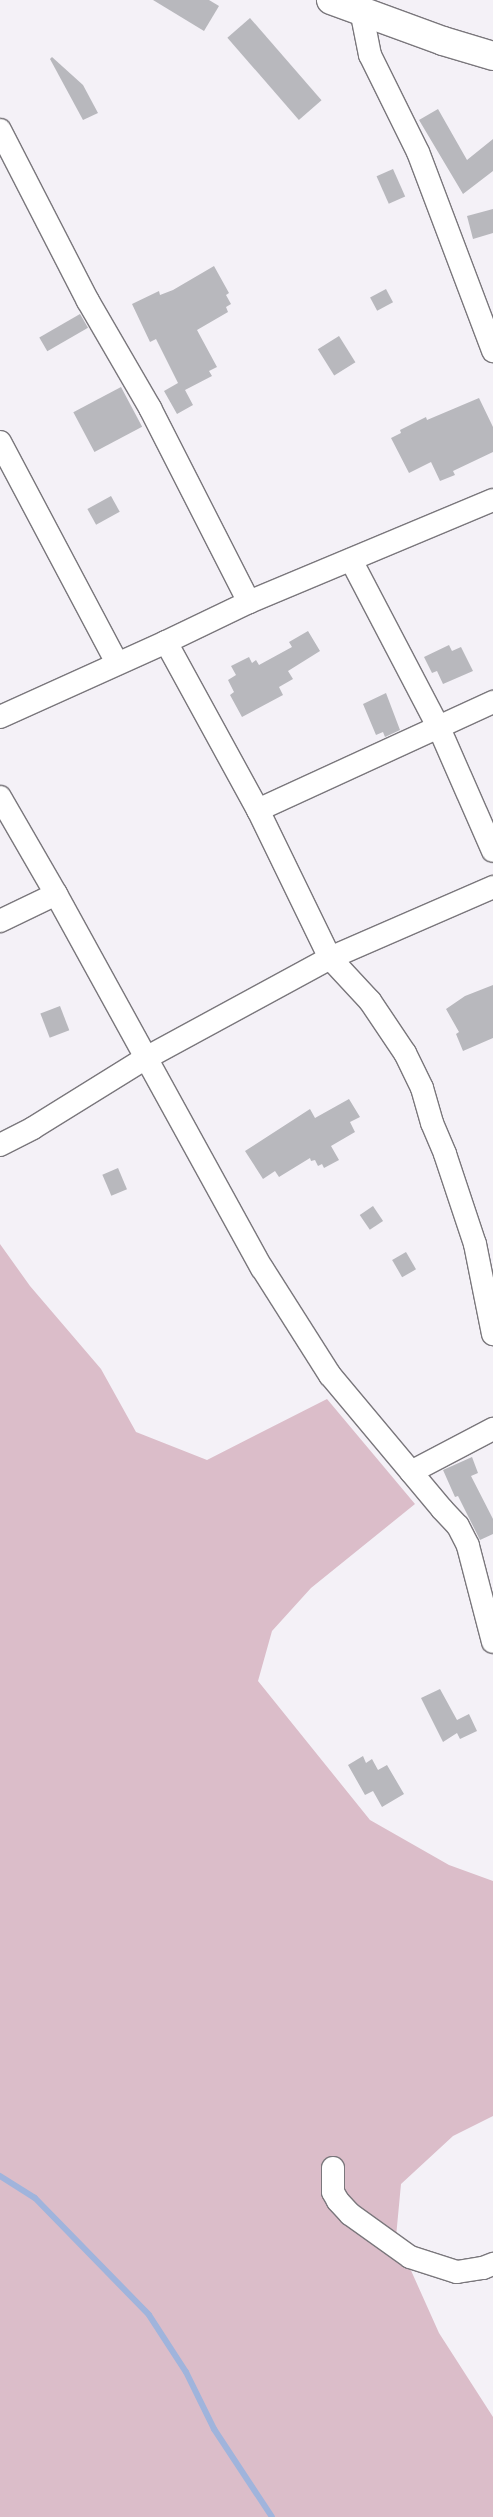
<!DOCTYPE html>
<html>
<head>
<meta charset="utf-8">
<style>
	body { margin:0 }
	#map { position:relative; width:493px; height:2517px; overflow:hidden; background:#f4f1f7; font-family:"Fira Sans",sans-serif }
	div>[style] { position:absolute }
	.green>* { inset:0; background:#dbbdc9 }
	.stream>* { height:6px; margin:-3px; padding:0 3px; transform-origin:3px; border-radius:3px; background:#a0b4dc }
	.building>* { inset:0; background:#b8b8bd; transform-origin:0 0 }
	.roads { filter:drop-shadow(1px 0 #7a777c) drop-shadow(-1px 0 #7a777c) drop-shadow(0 1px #7a777c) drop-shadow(0 -1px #7a777c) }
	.minor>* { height:22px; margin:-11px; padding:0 11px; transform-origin:11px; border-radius:11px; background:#fff }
	.tertiary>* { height:28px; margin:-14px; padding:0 14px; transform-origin:14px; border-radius:14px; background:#fff }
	span { translate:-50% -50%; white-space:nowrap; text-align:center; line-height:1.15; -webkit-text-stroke:4px #f4f1f7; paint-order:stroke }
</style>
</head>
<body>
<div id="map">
	<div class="green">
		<i style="clip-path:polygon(0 1244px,30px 1286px,101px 1369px,136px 1432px,207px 1460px,327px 1399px,415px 1504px,311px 1588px,272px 1631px,258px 1681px,370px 1820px,449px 1865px,493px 1881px,493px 2116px,453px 2136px,401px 2184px,396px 2237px,439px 2333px,493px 2417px,493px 2517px,0 2517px)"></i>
	</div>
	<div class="stream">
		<i style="left:0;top:2176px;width:41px;rotate:32.2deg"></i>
		<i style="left:35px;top:2198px;width:163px;rotate:45.7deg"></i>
		<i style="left:149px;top:2315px;width:68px;rotate:57deg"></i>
		<i style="left:186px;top:2372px;width:64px;rotate:63.8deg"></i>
		<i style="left:214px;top:2429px;width:105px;rotate:56.6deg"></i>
	</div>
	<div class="building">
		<i style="clip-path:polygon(153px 0,209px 0,219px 6px,204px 31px)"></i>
		<i style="left:250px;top:18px;width:109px;height:30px;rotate:49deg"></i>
		<i style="clip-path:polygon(52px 57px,83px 85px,98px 113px,83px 120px,50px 59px)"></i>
		<i style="clip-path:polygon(438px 109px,467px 160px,493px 139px,493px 171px,463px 194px,419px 120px)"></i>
		<i style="left:393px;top:169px;width:30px;height:18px;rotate:66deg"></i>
		<i style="clip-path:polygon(493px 209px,493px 233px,473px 239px,467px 216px)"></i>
		<i style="clip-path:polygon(214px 266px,229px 293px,226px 295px,231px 304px,226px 307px,228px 312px,197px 330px,217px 367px,209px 371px,212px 376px,185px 390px,193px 405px,177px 414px,164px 391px,178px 383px,156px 339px,150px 342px,132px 304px,159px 291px,160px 295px,173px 290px)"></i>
		<i style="left:386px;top:289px;width:15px;height:18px;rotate:62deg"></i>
		<i style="left:80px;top:314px;width:16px;height:47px;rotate:60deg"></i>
		<i style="left:339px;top:336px;width:31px;height:25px;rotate:58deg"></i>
		<i style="left:121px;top:387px;width:45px;height:54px;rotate:62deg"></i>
		<i style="clip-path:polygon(479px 398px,493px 427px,493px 452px,453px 471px,455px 475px,440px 481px,431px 462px,409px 473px,391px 438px,401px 433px,400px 430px,426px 417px,427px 420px)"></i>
		<i style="left:111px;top:496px;width:18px;height:27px;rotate:61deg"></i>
		<i style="clip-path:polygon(308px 631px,320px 651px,288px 671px,293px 679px,279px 687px,283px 695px,242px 717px,230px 695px,234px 692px,228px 680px,236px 675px,231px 666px,249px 657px,252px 663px,256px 660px,259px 665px,292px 647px,289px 642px)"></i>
		<i style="clip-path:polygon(449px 645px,452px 651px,461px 647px,473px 671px,443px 684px,437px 671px,432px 673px,424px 657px)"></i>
		<i style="clip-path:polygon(386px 693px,400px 730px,385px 737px,383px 732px,376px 735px,363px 704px)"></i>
		<i style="clip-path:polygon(493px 985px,493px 1038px,463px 1051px,456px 1034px,459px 1032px,446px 1009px,465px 996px)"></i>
		<i style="left:60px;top:1006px;width:26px;height:21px;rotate:69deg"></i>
		<i style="clip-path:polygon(349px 1099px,360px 1117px,350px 1122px,355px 1132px,331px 1146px,339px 1160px,324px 1168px,322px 1164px,318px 1166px,315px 1160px,311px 1161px,310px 1158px,279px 1177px,275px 1171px,263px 1179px,245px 1151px,310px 1109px,315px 1118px)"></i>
		<i style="left:118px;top:1168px;width:23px;height:17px;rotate:67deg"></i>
		<i style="left:373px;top:1206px;width:18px;height:16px;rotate:56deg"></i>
		<i style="left:406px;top:1252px;width:20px;height:16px;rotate:60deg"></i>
		<i style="clip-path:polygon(472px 1457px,478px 1473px,471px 1476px,493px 1519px,493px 1534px,480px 1540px,458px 1496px,455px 1497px,443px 1470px)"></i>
		<i style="clip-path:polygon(440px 1689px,457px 1720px,469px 1714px,477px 1731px,460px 1739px,457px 1733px,443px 1742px,421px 1698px)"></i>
		<i style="clip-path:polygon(363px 1756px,366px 1763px,372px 1759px,378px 1770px,387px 1765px,404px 1794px,382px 1807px,373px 1791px,365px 1795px,348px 1765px)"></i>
	</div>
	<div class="roads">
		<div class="minor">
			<i style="left:361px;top:10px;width:46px;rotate:78.7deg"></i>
			<i style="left:370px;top:55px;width:108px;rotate:63.7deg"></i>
			<i style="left:418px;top:152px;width:213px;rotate:69.3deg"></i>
			<i style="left:0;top:130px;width:192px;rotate:62.8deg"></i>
			<i style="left:88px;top:301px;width:124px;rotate:59.9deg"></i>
			<i style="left:150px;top:408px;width:218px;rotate:63deg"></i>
			<i style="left:0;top:442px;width:250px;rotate:62.1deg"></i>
			<i style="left:351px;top:560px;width:190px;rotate:62.4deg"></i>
			<i style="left:439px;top:728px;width:134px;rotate:66.3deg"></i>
			<i style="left:166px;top:642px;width:192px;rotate:61.3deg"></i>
			<i style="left:258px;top:810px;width:165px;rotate:64.1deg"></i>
			<i style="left:330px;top:958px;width:59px;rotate:47.1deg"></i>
			<i style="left:370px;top:1001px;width:63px;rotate:56.1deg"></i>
			<i style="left:405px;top:1053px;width:39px;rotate:64deg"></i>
			<i style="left:422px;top:1088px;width:36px;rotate:74deg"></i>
			<i style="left:432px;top:1123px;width:34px;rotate:67deg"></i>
			<i style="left:445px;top:1154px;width:95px;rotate:71.6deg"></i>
			<i style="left:475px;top:1244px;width:92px;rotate:78.7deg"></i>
			<i style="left:0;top:717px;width:182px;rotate:-24.3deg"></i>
			<i style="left:166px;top:642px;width:92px;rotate:-25.7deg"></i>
			<i style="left:249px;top:602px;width:264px;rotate:-22.7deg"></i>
			<i style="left:0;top:797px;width:112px;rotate:60deg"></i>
			<i style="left:56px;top:894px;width:427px;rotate:61.2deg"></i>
			<i style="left:262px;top:1268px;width:127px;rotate:57.6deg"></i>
			<i style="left:330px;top:1375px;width:175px;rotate:50.1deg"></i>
			<i style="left:442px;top:1509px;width:23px;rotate:47deg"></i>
			<i style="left:458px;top:1526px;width:22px;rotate:63deg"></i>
			<i style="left:468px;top:1546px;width:99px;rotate:75.4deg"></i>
			<i style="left:258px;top:810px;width:259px;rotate:-24.7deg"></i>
			<i style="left:0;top:921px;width:62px;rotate:-25.7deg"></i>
			<i style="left:0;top:1145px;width:37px;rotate:-27deg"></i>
			<i style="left:33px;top:1128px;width:133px;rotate:-31.8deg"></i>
			<i style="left:146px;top:1058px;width:209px;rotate:-28.5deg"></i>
			<i style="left:330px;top:958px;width:178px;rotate:-23.5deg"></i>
			<i style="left:411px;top:1472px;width:93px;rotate:-27.7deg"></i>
			<i style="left:333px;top:2168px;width:24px;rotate:90deg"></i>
			<i style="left:333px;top:2192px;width:10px;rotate:61deg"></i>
			<i style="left:338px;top:2201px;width:18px;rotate:47deg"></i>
			<i style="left:350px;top:2214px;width:74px;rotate:35.6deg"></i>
			<i style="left:410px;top:2257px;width:49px;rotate:17.7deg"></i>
			<i style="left:457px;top:2272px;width:26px;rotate:-9deg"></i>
			<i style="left:483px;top:2268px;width:11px;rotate:-22deg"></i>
		</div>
		<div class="tertiary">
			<i style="left:331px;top:0;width:119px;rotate:20.1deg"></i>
			<i style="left:443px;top:41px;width:52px;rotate:16.7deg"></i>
		</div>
	</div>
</div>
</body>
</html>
